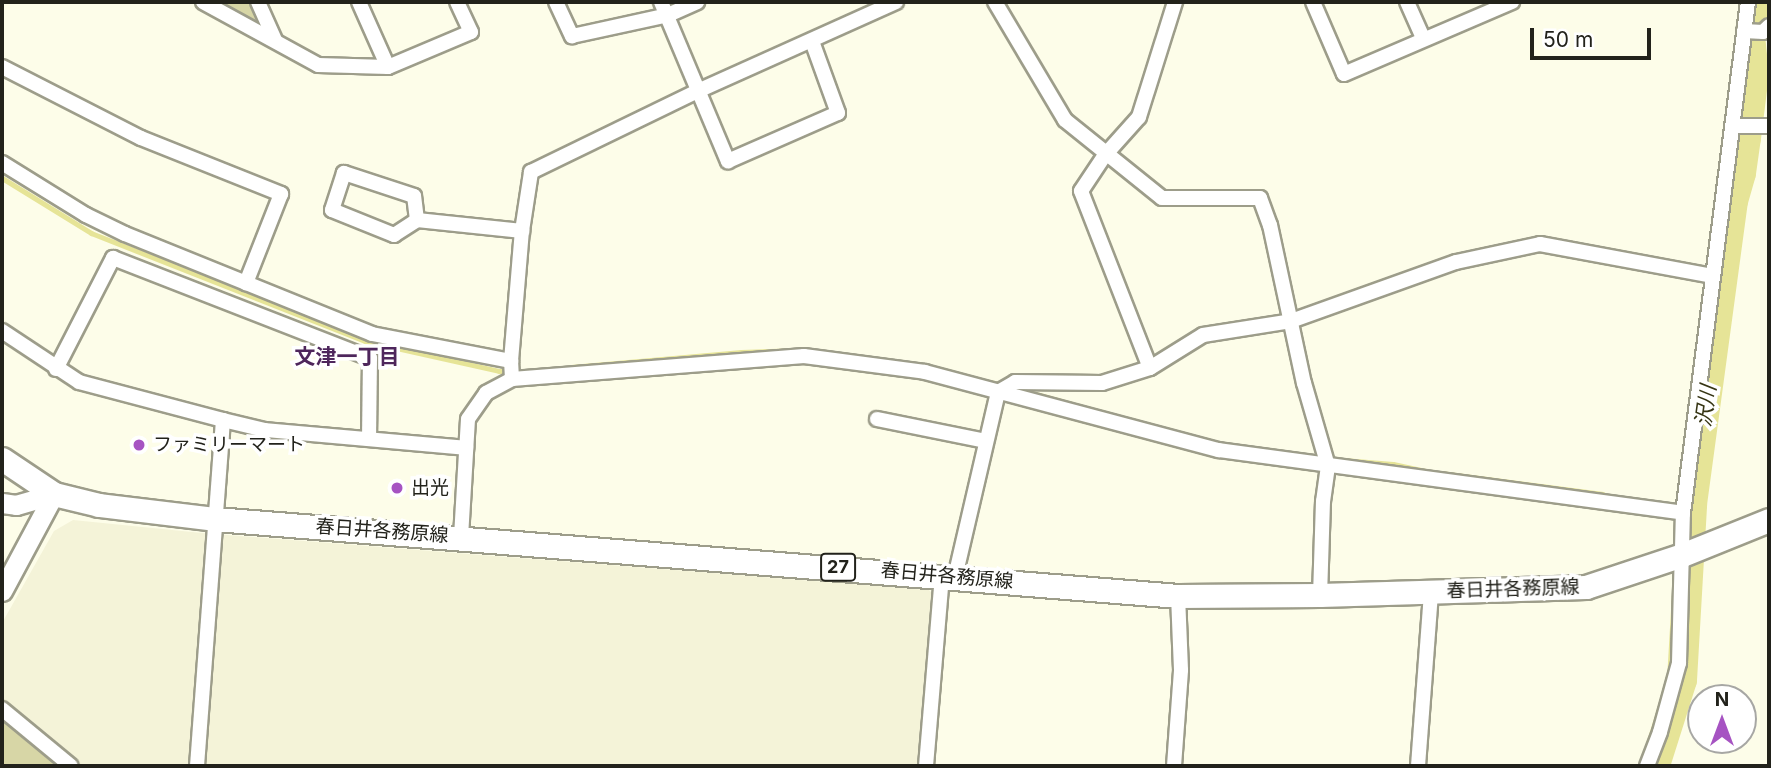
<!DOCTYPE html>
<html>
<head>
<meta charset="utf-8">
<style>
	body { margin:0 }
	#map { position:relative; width:1771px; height:768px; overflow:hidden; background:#fdfde9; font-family:Inter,"Noto Sans JP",sans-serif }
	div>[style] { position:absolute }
	.built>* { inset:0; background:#f4f3d8 }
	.green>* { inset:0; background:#d7d6a6 }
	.stream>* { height:5px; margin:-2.5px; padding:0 2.5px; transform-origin:2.5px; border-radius:2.5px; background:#e6e497 }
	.river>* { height:30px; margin:-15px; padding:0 15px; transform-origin:15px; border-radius:15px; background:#e6e497 }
	.roads { filter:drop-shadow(2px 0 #9d9d8a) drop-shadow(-2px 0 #9d9d8a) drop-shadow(0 2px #9d9d8a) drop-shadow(0 -2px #9d9d8a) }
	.street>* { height:14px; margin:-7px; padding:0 7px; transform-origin:7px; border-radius:7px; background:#fff }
	.secondary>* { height:19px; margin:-9.5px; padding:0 9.5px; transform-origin:9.5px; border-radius:9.5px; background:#fff }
	.primary>* { height:23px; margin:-11.5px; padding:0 11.5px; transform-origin:11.5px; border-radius:11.5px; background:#fff }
	.dots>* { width:19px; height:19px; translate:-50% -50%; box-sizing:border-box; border:4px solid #fff; border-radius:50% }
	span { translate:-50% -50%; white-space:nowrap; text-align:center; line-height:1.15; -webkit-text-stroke:7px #fff; paint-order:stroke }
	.shield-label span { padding:2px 5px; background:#fff; border:2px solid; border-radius:5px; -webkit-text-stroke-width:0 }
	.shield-label { font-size:18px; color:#22221b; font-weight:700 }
	.poi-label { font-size:19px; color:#22221b }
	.left { translate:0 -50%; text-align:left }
	.street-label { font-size:19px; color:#22221b }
	.neighbourhood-label { font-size:21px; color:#4e265c; font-weight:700 }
	.water-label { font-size:21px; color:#363514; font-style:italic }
	.frame { position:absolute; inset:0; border:4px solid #22221b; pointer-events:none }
	.north { position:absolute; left:1687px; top:684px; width:70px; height:70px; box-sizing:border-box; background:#fff; border:2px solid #a7a7a4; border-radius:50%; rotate:0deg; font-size:19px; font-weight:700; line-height:28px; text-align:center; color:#22221b }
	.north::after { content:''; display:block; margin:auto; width:24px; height:32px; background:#a653c2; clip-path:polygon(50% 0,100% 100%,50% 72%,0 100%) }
	.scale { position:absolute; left:1530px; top:28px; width:121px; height:32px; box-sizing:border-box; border:4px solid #22221b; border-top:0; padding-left:9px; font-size:21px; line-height:24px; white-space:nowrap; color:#22221b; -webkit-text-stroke:5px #fff; paint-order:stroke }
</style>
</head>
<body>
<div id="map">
	<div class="built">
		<i style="clip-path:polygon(73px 520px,202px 533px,929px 590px,934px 596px,920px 766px,82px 766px,2px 700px,2px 623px,54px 531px)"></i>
	</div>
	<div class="green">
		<i style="clip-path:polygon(217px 2px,250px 2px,260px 24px)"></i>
		<i style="clip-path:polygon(2px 702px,80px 766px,4px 766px)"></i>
	</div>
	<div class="stream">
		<i style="left:2px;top:178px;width:105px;rotate:31.7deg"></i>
		<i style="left:91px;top:233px;width:295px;rotate:21.5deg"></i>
		<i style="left:365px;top:341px;width:137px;rotate:12.6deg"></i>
		<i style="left:499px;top:371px;width:30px"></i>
		<i style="left:571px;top:367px;width:171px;rotate:-5deg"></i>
		<i style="left:741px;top:352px;width:61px;rotate:-1.9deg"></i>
		<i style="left:984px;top:381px;width:21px;rotate:11deg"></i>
		<i style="left:1014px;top:388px;width:60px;rotate:15.4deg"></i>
		<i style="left:1331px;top:459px;width:62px;rotate:4.6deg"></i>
		<i style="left:1393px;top:464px;width:33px;rotate:12deg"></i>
		<i style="left:1441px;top:473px;width:163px;rotate:7.4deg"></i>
	</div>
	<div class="river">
		<i style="left:1759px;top:23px;width:15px;rotate:-48deg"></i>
		<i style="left:1656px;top:762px;width:86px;rotate:-72.4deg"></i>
		<i style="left:1682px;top:680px;width:176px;rotate:-86.7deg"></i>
		<i style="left:1692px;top:504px;width:306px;rotate:-82.3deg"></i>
		<i style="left:1733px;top:201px;width:29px;rotate:-74deg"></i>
		<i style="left:1741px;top:173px;width:35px;rotate:-82deg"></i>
		<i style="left:1746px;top:138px;width:64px;rotate:-82.9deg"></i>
		<i style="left:1754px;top:74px;width:30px;rotate:-96deg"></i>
	</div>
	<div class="roads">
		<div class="street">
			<i style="left:203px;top:2px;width:131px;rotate:28.7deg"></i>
			<i style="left:318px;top:65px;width:70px;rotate:1.6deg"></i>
			<i style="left:388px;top:67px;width:90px;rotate:-22.9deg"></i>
			<i style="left:471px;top:32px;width:33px;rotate:-115deg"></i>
			<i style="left:258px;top:2px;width:42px;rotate:65.9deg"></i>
			<i style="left:359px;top:2px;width:71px;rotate:66deg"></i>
			<i style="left:556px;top:2px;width:38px;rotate:65deg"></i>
			<i style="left:572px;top:36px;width:98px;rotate:-12.3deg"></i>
			<i style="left:668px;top:15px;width:32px;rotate:-24deg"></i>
			<i style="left:661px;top:2px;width:173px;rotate:67.2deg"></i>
			<i style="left:728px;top:161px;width:120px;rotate:-23.6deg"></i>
			<i style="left:838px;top:113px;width:77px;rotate:-109.9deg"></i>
			<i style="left:995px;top:2px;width:137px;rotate:59.3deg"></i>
			<i style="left:1065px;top:120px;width:124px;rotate:38.8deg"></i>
			<i style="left:1162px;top:198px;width:98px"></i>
			<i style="left:1260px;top:198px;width:29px;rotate:70deg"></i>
			<i style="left:1270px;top:225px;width:162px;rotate:77.9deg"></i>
			<i style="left:1304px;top:383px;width:86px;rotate:73.9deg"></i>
			<i style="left:1328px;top:466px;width:35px;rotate:98deg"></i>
			<i style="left:1323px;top:501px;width:94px;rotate:91.8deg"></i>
			<i style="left:1313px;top:2px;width:78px;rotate:66.7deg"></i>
			<i style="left:1344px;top:74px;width:183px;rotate:-23.2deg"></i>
			<i style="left:1407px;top:2px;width:39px;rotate:66deg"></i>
			<i style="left:1744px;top:31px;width:19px;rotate:3deg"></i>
			<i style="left:1763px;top:32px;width:8px;rotate:-45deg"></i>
			<i style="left:2px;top:67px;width:156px;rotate:27.1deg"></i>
			<i style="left:141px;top:138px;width:151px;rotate:21.8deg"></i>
			<i style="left:281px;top:194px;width:96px;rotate:111.5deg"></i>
			<i style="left:1734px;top:126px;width:35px"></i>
			<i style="left:2px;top:163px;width:99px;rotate:31.8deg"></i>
			<i style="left:86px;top:215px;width:43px;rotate:26deg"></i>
			<i style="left:125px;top:234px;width:266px;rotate:22deg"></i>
			<i style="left:372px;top:334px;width:142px;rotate:11deg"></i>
			<i style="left:417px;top:220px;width:24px;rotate:-97deg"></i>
			<i style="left:414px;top:196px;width:74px;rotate:-161.8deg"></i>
			<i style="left:344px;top:173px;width:39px;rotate:108deg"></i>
			<i style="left:332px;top:210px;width:67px;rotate:22deg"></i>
			<i style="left:394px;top:235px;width:27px;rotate:-33deg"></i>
			<i style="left:417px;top:220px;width:106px;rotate:6deg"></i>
			<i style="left:2px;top:331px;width:92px;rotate:33.5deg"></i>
			<i style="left:79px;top:382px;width:149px;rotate:14.8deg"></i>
			<i style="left:223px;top:420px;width:43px;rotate:13.4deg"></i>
			<i style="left:265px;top:430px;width:202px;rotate:5.1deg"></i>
			<i style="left:1150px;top:368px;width:190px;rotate:-111.3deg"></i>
			<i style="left:1081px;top:191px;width:43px;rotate:-56.3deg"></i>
			<i style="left:1105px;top:155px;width:51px;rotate:-48.2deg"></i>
			<i style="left:1139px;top:117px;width:121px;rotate:-72.6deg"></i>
			<i style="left:56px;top:369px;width:125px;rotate:-62.8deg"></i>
			<i style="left:113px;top:258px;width:276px;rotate:21.3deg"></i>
			<i style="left:370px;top:358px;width:81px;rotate:90.7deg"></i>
			<i style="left:512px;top:379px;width:18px;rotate:-93deg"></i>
			<i style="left:511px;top:361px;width:130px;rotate:-85.2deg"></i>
			<i style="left:522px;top:231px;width:60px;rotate:-81.3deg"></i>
			<i style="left:531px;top:172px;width:188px;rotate:-25.9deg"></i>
			<i style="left:700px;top:90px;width:215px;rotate:-24.2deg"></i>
			<i style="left:877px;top:419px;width:111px;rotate:11.4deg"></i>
			<i style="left:461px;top:537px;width:118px;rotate:-86.6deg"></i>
			<i style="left:468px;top:419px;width:32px;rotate:-55deg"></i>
			<i style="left:486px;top:393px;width:30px;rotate:-28deg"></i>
			<i style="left:512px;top:379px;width:293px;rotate:-4.5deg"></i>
			<i style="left:804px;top:356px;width:122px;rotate:7.5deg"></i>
			<i style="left:925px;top:372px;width:304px;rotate:14.9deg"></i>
			<i style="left:1219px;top:450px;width:468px;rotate:7.7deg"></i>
			<i style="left:955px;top:577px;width:190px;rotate:-76.9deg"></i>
			<i style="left:998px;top:392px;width:20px;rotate:-30deg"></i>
			<i style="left:1015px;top:382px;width:87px;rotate:0.7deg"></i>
			<i style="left:1102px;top:383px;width:50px;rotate:-17.4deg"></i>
			<i style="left:1150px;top:368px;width:62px;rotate:-31.9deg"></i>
			<i style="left:1203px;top:335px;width:89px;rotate:-9deg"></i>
			<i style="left:1291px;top:321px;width:175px;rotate:-19.7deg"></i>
			<i style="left:1456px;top:262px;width:86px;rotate:-12.1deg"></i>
			<i style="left:1540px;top:244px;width:175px;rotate:10.5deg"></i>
			<i style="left:2px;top:709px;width:89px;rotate:39.6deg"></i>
			<i style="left:197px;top:766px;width:347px;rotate:-85.7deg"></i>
			<i style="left:926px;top:766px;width:192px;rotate:-85.2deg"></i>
			<i style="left:1174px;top:766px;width:96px;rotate:-85.8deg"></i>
			<i style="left:1181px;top:670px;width:74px;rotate:-92.3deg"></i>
			<i style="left:1418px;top:766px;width:173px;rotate:-85.7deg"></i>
			<i style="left:1647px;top:766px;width:36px;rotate:-69deg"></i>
			<i style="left:1660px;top:732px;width:72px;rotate:-74.6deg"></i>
			<i style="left:1679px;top:663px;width:150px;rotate:-88.5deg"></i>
			<i style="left:1683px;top:513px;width:515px;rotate:-82.75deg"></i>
		</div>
		<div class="secondary">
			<i style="left:2px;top:503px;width:14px;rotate:8deg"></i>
			<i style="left:16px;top:505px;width:40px;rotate:-16deg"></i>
			<i style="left:2px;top:591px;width:110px;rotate:-61.8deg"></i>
		</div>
		<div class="primary">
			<i style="left:2px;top:459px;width:63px;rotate:33.9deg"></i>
			<i style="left:54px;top:494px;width:46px;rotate:13.7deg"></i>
			<i style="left:99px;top:505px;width:117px;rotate:6.9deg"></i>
			<i style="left:215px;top:519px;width:966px;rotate:4.57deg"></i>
			<i style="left:1178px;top:596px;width:142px;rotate:-0.4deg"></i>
			<i style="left:1320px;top:595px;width:266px;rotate:-1.7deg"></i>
			<i style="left:1586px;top:587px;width:101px;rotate:-18.4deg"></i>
			<i style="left:1682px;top:555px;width:94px;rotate:-21.9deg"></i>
		</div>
	</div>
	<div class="dots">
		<i style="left:139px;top:445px;background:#a653c2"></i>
		<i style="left:397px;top:488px;background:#a653c2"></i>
	</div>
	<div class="shield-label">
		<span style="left:838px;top:567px">27</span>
	</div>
	<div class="poi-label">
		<span class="left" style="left:153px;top:445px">ファミリーマート</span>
		<span class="left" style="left:411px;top:488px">出光</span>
	</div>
	<div class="street-label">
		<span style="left:382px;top:531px;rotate:4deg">春日井各務原線</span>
		<span style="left:947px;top:576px;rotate:5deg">春日井各務原線</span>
		<span style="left:1513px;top:589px;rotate:-2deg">春日井各務原線</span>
	</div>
	<div class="neighbourhood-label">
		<span style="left:347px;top:357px">文津一丁目</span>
	</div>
	<div class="water-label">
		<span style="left:1706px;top:406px;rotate:-82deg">沢川</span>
	</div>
	<div class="frame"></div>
	<div class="north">N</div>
	<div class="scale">50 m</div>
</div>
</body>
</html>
